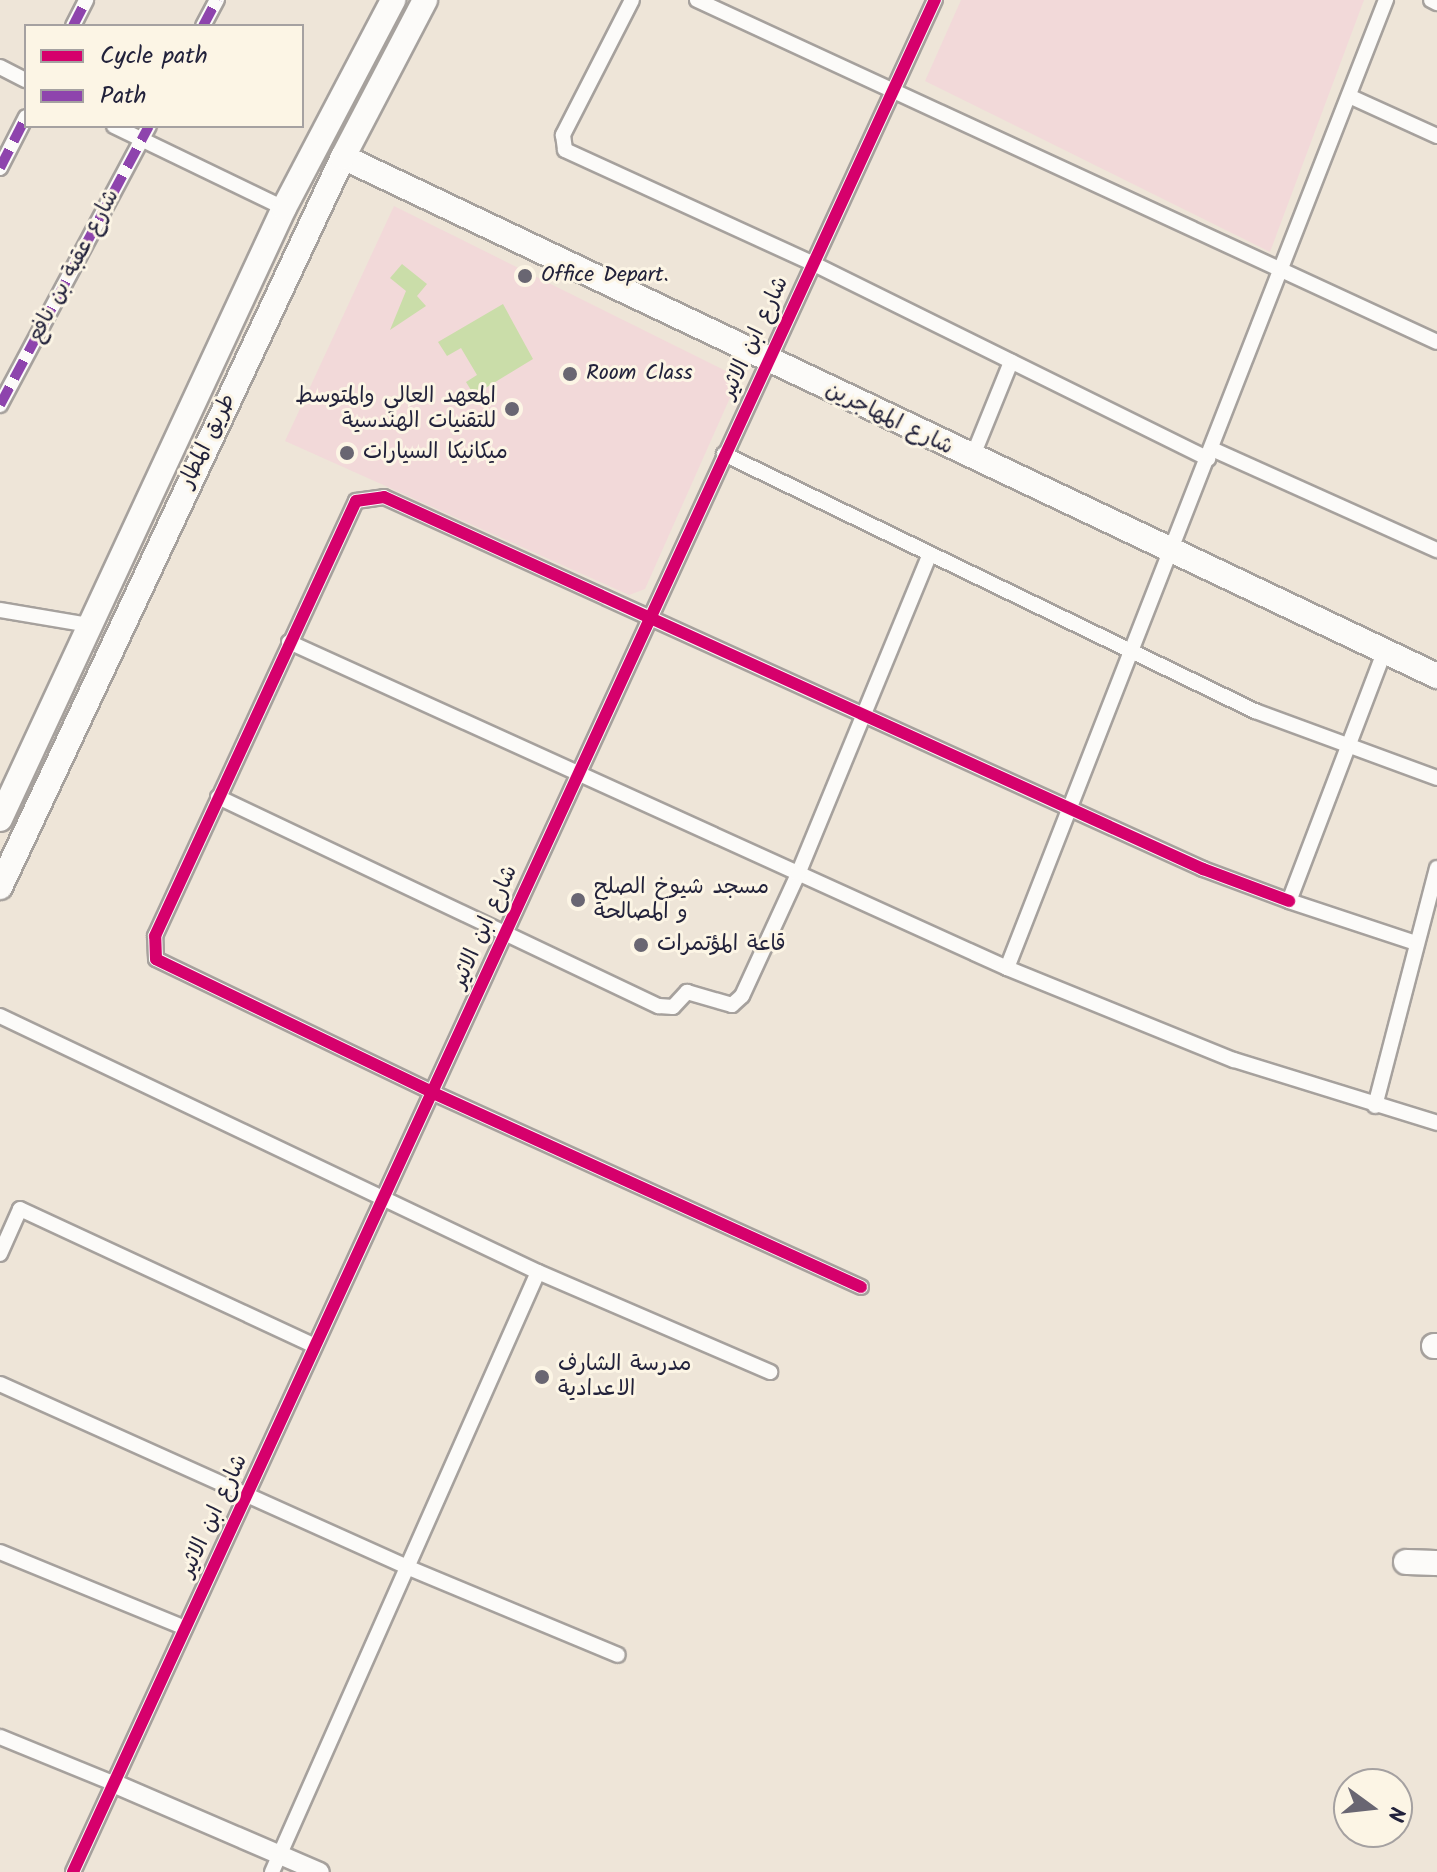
<!DOCTYPE html>
<html>
<head>
<meta charset="utf-8">
<style>
	body { margin:0 }
	#map { position:relative; width:1437px; height:1872px; overflow:hidden; background:#eee5d8; font-family:Kalam,"Playpen Sans Arabic",sans-serif }
	div>[style] { position:absolute }
	.built>* { inset:0; background:#f2d9d9 }
	.green>* { inset:0; background:#cadda9 }
	.roads { filter:drop-shadow(2px 0 #a6a19d) drop-shadow(-2px 0 #a6a19d) drop-shadow(0 2px #a6a19d) drop-shadow(0 -2px #a6a19d) }
	.minor>* { height:14px; margin:-7px; padding:0 7px; transform-origin:7px; border-radius:7px; background:#fcfbf9 }
	.tertiary>* { height:18px; margin:-9px; padding:0 9px; transform-origin:9px; border-radius:9px; background:#fcfbf9 }
	.primary>* { height:24px; margin:-12px; padding:0 12px; transform-origin:12px; border-radius:12px; background:#fcfbf9 }
	.trunk>* { height:24px; margin:-12px; padding:0 12px; transform-origin:12px; border-radius:12px; background:#fcfbf9 }
	.quiet>* { height:10px; margin-top:-5px; transform-origin:0; background:repeating-linear-gradient(90deg,#8e44ad 0 20px,transparent 0 30px) }
	.cycleway>* { height:12px; margin:-6px; padding:0 6px; transform-origin:6px; border-radius:6px; background:#d6006c }
	.dots>* { width:22px; height:22px; translate:-50% -50%; box-sizing:border-box; border:4px solid #fcf5e5; border-radius:50% }
	span { translate:-50% -50%; white-space:nowrap; text-align:center; line-height:1.15; -webkit-text-stroke:6px #fcf5e5; paint-order:stroke }
	.street-label { font-size:22px; color:#22223b }
	.poi-label { font-size:22px; color:#22223b }
	.left { translate:0 -50%; text-align:left }
	.right { translate:-100% -50%; text-align:right }
	.legend { position:absolute; left:24px; top:24px; width:280px; height:104px; box-sizing:border-box; background:#fcf5e5; border:2px solid #a5a1a1; margin:0; padding:10px 14px; list-style:none; font-size:24px; color:#22223b }
	.legend li { display:flex; align-items:center; gap:16px; height:40px }
	.legend b { width:40px; border:2px solid #a5a1a1 }
	.north { position:absolute; left:1333px; top:1768px; width:80px; height:80px; box-sizing:border-box; background:#fcf5e5; border:2px solid #a5a1a1; border-radius:50%; rotate:105deg; font-size:22px; font-weight:700; line-height:32px; text-align:center; color:#22223b }
	.north::after { content:''; display:block; margin:auto; width:28px; height:36px; background:#696672; clip-path:polygon(50% 0,100% 100%,50% 72%,0 100%) }
</style>
</head>
<body>
<div id="map">
	<div class="built">
		<i style="clip-path:polygon(961px 0,1364px 0,1270px 252px,925px 81px)"></i>
		<i style="clip-path:polygon(394px 206px,728px 372px,733px 391px,645px 589px,629px 595px,285px 441px)"></i>
	</div>
	<div class="green">
		<i style="clip-path:polygon(402px 264px,427px 284px,417px 296px,426px 306px,390px 330px,406px 291px,390px 278px)"></i>
		<i style="clip-path:polygon(503px 304px,533px 359px,474px 395px,466px 382px,477px 375px,461px 348px,447px 356px,438px 342px)"></i>
	</div>
	<div class="roads">
		<div class="minor">
			<i style="left:632px;top:0;width:152px;rotate:117.1deg"></i>
			<i style="left:563px;top:135px;width:15px;rotate:82deg"></i>
			<i style="left:565px;top:150px;width:272px;rotate:24.6deg"></i>
			<i style="left:812px;top:263px;width:442px;rotate:26.3deg"></i>
			<i style="left:697px;top:0;width:815px;rotate:24.8deg"></i>
			<i style="left:1431px;top:0;width:7px;rotate:27deg"></i>
			<i style="left:73px;top:26px;width:29px;rotate:-63deg"></i>
			<i style="left:203px;top:26px;width:30px;rotate:-62deg"></i>
			<i style="left:0;top:67px;width:29px;rotate:27deg"></i>
			<i style="left:1349px;top:96px;width:97px;rotate:24.4deg"></i>
			<i style="left:114px;top:126px;width:189px;rotate:25.8deg"></i>
			<i style="left:0;top:168px;width:57px;rotate:-63deg"></i>
			<i style="left:0;top:405px;width:316px;rotate:-61.9deg"></i>
			<i style="left:1212px;top:449px;width:247px;rotate:24.2deg"></i>
			<i style="left:724px;top:454px;width:590px;rotate:25.83deg"></i>
			<i style="left:1255px;top:711px;width:194px;rotate:20.2deg"></i>
			<i style="left:972px;top:458px;width:104px;rotate:-67.9deg"></i>
			<i style="left:0;top:610px;width:90px;rotate:9.6deg"></i>
			<i style="left:289px;top:642px;width:789px;rotate:24.42deg"></i>
			<i style="left:1007px;top:968px;width:245px;rotate:22.1deg"></i>
			<i style="left:1234px;top:1060px;width:213px;rotate:17.2deg"></i>
			<i style="left:1383px;top:655px;width:263px;rotate:110.9deg"></i>
			<i style="left:1289px;top:901px;width:134px;rotate:18.3deg"></i>
			<i style="left:218px;top:797px;width:488px;rotate:25.4deg"></i>
			<i style="left:659px;top:1006px;width:14px;rotate:4deg"></i>
			<i style="left:673px;top:1007px;width:21px;rotate:-47deg"></i>
			<i style="left:687px;top:992px;width:47px;rotate:16.1deg"></i>
			<i style="left:732px;top:1005px;width:13px;rotate:-42deg"></i>
			<i style="left:742px;top:996px;width:134px;rotate:-65.3deg"></i>
			<i style="left:798px;top:874px;width:346px;rotate:-67.6deg"></i>
			<i style="left:1007px;top:968px;width:1040px;rotate:-68.62deg"></i>
			<i style="left:0;top:1016px;width:596px;rotate:25.45deg"></i>
			<i style="left:538px;top:1272px;width:253px;rotate:23.3deg"></i>
			<i style="left:1375px;top:1106px;width:246px;rotate:-75.4deg"></i>
			<i style="left:0;top:1254px;width:49px;rotate:-66deg"></i>
			<i style="left:20px;top:1209px;width:325px;rotate:24.9deg"></i>
			<i style="left:861px;top:1287px;width:471px;rotate:-155.6deg"></i>
			<i style="left:432px;top:1092px;width:306px;rotate:-154.3deg"></i>
			<i style="left:156px;top:959px;width:23px;rotate:-92deg"></i>
			<i style="left:155px;top:936px;width:479px;rotate:-65.2deg"></i>
			<i style="left:356px;top:501px;width:28px;rotate:-8deg"></i>
			<i style="left:384px;top:497px;width:900px;rotate:24.43deg"></i>
			<i style="left:1203px;top:869px;width:92px;rotate:20.4deg"></i>
			<i style="left:0;top:1384px;width:448px;rotate:24.2deg"></i>
			<i style="left:409px;top:1568px;width:226px;rotate:22.6deg"></i>
			<i style="left:0;top:1552px;width:200px;rotate:22.3deg"></i>
			<i style="left:0;top:1737px;width:122px;rotate:22.2deg"></i>
			<i style="left:73px;top:1872px;width:2061px;rotate:-65.28deg"></i>
			<i style="left:272px;top:1872px;width:656px;rotate:-66.09deg"></i>
		</div>
		<div class="tertiary">
			<i style="left:113px;top:1783px;width:225px;rotate:23.3deg"></i>
		</div>
		<div class="primary">
			<i style="left:343px;top:157px;width:1211px;rotate:25.38deg"></i>
			<i style="left:1434px;top:1346px;width:3px"></i>
			<i style="left:1406px;top:1562px;width:31px;rotate:2deg"></i>
		</div>
		<div class="trunk">
			<i style="left:0;top:819px;width:674px;rotate:-65.07deg"></i>
			<i style="left:284px;top:208px;width:235px;rotate:-62.3deg"></i>
			<i style="left:0;top:887px;width:807px;rotate:-64.83deg"></i>
			<i style="left:343px;top:157px;width:177px;rotate:-62.4deg"></i>
		</div>
	</div>
	<div class="quiet">
		<i style="left:73px;top:26px;width:29px;rotate:-63deg"></i>
		<i style="left:203px;top:26px;width:30px;rotate:-62deg"></i>
		<i style="left:0;top:168px;width:57px;rotate:-63deg"></i>
		<i style="left:0;top:405px;width:316px;rotate:-61.9deg"></i>
	</div>
	<div class="cycleway">
		<i style="left:861px;top:1287px;width:471px;rotate:-155.6deg"></i>
		<i style="left:432px;top:1092px;width:306px;rotate:-154.3deg"></i>
		<i style="left:156px;top:959px;width:23px;rotate:-92deg"></i>
		<i style="left:155px;top:936px;width:479px;rotate:-65.2deg"></i>
		<i style="left:356px;top:501px;width:28px;rotate:-8deg"></i>
		<i style="left:384px;top:497px;width:900px;rotate:24.43deg"></i>
		<i style="left:1203px;top:869px;width:92px;rotate:20.4deg"></i>
		<i style="left:73px;top:1872px;width:2061px;rotate:-65.28deg"></i>
	</div>
	<div class="dots">
		<i style="left:525px;top:276px;background:#696672"></i>
		<i style="left:570px;top:374px;background:#696672"></i>
		<i style="left:512px;top:409px;background:#696672"></i>
		<i style="left:347px;top:453px;background:#696672"></i>
		<i style="left:578px;top:900px;background:#696672"></i>
		<i style="left:641px;top:945px;background:#696672"></i>
		<i style="left:542px;top:1377px;background:#696672"></i>
	</div>
	<div class="street-label">
		<span style="left:74px;top:266px;rotate:-62deg">شارع عقبة بن نافع</span>
		<span style="left:755px;top:338px;rotate:-65deg">شارع ابن الاثير</span>
		<span style="left:889px;top:419px;rotate:26deg">شارع المهاجرين</span>
		<span style="left:208px;top:441px;rotate:-64deg">طريق المطار</span>
		<span style="left:485px;top:927px;rotate:-66deg">شارع ابن الاثير</span>
		<span style="left:214px;top:1516px;rotate:-65deg">شارع ابن الاثير</span>
	</div>
	<div class="poi-label">
		<span class="left" style="left:541px;top:276px">Office Depart.</span>
		<span class="left" style="left:586px;top:374px">Room Class</span>
		<span class="right" style="left:496px;top:409px">المعهد العالي والمتوسط<br>للتقنيات الهندسية</span>
		<span class="left" style="left:363px;top:453px">ميكانيكا السيارات</span>
		<span class="left" style="left:594px;top:900px">مسجد شيوخ الصلح<br>و المصالحة</span>
		<span class="left" style="left:657px;top:945px">قاعة المؤتمرات</span>
		<span class="left" style="left:558px;top:1377px">مدرسة الشارف<br>الاعدادية</span>
	</div>
	<ul class="legend">
	<li><b style="height:10px;background:#d6006c"></b>Cycle path</li>
	<li><b style="height:10px;background:#8e44ad"></b>Path</li>
	</ul>
	<div class="north">N</div>
</div>
</body>
</html>
